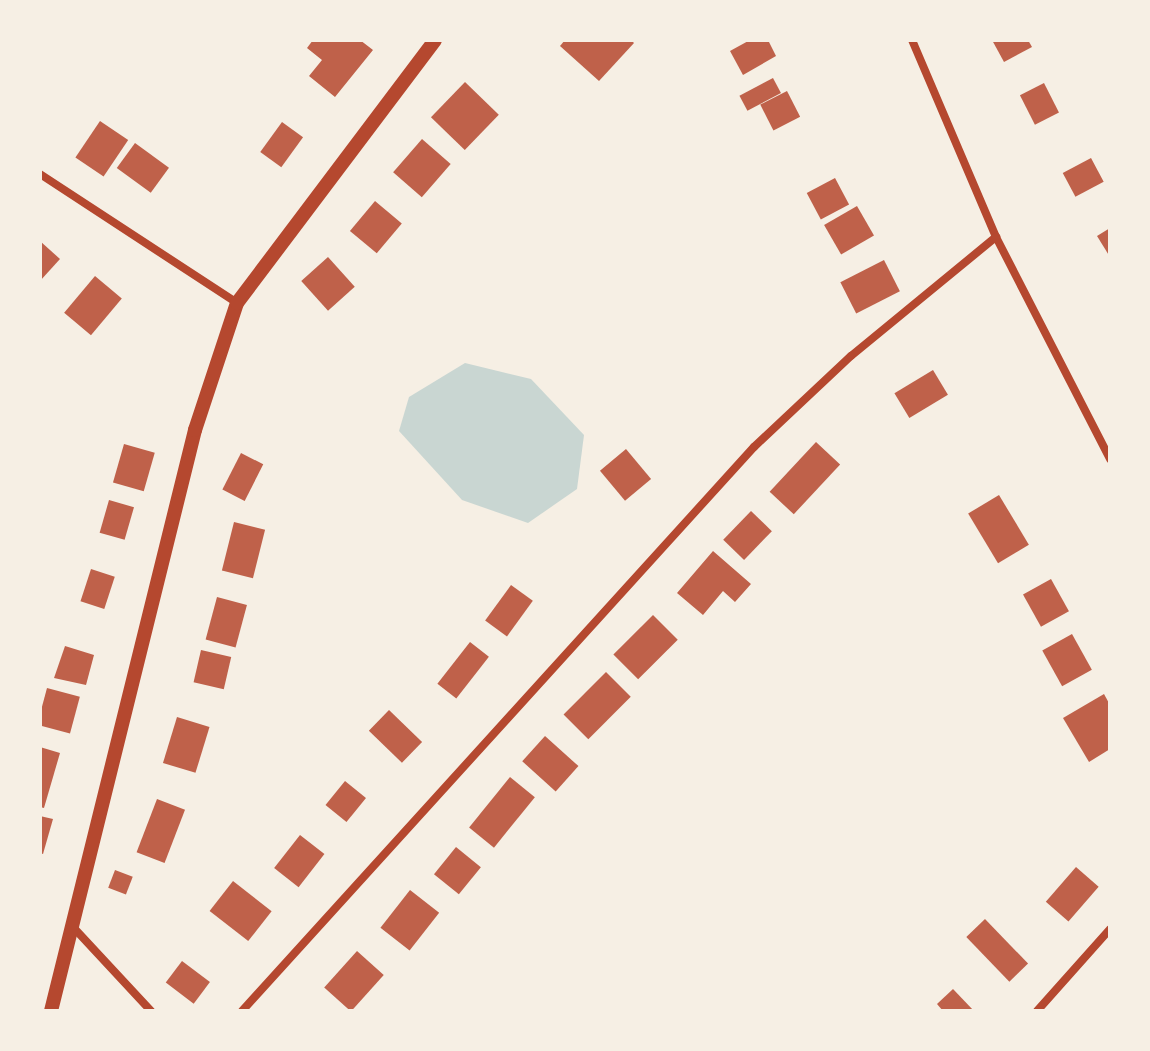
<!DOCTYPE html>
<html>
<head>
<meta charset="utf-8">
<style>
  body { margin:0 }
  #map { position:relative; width:1150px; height:1051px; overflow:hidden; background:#f6efe4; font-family:Raleway,sans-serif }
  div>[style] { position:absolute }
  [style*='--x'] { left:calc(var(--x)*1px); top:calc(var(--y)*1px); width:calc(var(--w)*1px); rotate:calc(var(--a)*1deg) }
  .water>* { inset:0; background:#c9d6d2 }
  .building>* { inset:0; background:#bf614a; transform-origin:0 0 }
  .minor>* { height:8px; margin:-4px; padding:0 4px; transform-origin:4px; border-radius:4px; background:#b5482f }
  .tertiary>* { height:14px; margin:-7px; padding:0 7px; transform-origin:7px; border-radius:7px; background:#b5482f }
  span { translate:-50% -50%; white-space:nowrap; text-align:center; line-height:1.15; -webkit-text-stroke:6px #f6efe4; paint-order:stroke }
  .frame { position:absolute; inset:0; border:42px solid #f6efe4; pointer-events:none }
</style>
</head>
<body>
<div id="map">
  <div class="water">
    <div style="clip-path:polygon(465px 363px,531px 379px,584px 435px,577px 489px,528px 523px,462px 500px,399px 431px,409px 397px)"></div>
  </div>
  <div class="building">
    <div style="clip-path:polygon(313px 40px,360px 40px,373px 50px,335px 97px,309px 76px,322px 60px,307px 48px)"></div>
    <div style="clip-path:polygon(565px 40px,631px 40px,634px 43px,599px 81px,560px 46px)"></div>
    <div style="clip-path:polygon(750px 40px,768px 40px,776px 56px,743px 75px,730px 51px)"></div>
    <div style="clip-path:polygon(992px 40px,1028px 40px,1032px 47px,1004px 62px)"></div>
    <div style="left:773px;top:78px;width:17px;height:38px;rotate:62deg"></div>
    <div style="left:465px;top:82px;width:47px;height:49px;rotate:44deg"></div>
    <div style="left:1044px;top:83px;width:33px;height:27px;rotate:63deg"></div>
    <div style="left:787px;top:91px;width:29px;height:30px;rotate:63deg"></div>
    <div style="left:100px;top:121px;width:34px;height:44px;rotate:34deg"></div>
    <div style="left:282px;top:122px;width:26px;height:37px;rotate:36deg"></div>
    <div style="left:422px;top:139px;width:38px;height:44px;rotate:41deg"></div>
    <div style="left:135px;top:143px;width:42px;height:31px;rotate:36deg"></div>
    <div style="left:1091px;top:158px;width:27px;height:32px;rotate:62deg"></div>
    <div style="left:835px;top:178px;width:30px;height:32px;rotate:62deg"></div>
    <div style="left:375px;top:201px;width:35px;height:39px;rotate:40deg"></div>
    <div style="left:857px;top:206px;width:34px;height:38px;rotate:60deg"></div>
    <div style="clip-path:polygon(1110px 228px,1110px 257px,1097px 236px)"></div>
    <div style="clip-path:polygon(40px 241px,60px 259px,40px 281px)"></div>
    <div style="left:328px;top:257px;width:40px;height:36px;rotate:48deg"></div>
    <div style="left:884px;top:260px;width:35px;height:49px;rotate:63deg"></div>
    <div style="left:95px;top:276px;width:35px;height:48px;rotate:40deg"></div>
    <div style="left:933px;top:370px;width:29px;height:45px;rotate:59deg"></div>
    <div style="left:816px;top:442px;width:33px;height:68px;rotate:43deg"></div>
    <div style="left:124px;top:444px;width:32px;height:40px;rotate:16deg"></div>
    <div style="left:626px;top:449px;width:39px;height:34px;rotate:50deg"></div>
    <div style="left:241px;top:453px;width:25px;height:41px;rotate:27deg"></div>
    <div style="left:999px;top:495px;width:58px;height:36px;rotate:59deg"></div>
    <div style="left:109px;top:500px;width:26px;height:34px;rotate:16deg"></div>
    <div style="left:751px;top:511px;width:29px;height:40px;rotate:44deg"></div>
    <div style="left:234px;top:522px;width:32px;height:50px;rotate:14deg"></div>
    <div style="clip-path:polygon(713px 551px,751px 584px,735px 602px,723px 591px,703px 615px,677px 593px)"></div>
    <div style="left:91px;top:569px;width:25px;height:34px;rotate:18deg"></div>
    <div style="left:1051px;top:579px;width:37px;height:32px;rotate:61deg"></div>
    <div style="left:511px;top:585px;width:27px;height:44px;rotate:36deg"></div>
    <div style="left:217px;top:597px;width:31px;height:44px;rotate:15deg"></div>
    <div style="left:653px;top:615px;width:35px;height:56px;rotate:45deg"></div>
    <div style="left:1072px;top:634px;width:41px;height:34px;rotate:61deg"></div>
    <div style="left:470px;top:642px;width:24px;height:53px;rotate:38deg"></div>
    <div style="clip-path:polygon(65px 646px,94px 655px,86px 685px,54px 678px)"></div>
    <div style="left:201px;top:650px;width:31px;height:33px;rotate:13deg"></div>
    <div style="left:606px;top:672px;width:35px;height:60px;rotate:45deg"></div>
    <div style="left:47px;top:688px;width:34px;height:38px;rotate:15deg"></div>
    <div style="clip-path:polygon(1104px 694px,1110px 705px,1110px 749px,1089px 762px,1063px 718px)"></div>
    <div style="left:389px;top:710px;width:46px;height:29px;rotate:44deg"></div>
    <div style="left:177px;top:717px;width:34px;height:48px;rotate:17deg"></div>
    <div style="left:545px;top:736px;width:45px;height:34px;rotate:42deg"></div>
    <div style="clip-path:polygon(40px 747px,60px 753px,44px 808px,40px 807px)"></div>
    <div style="left:510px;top:777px;width:32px;height:65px;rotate:39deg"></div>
    <div style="left:345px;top:781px;width:27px;height:31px;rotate:39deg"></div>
    <div style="left:157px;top:799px;width:30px;height:57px;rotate:21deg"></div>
    <div style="clip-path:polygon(40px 816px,53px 819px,43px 854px,40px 853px)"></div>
    <div style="left:300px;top:835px;width:31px;height:42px;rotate:38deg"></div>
    <div style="left:456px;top:847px;width:32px;height:35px;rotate:39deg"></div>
    <div style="left:1076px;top:867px;width:30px;height:46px;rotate:41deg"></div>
    <div style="left:115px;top:870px;width:19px;height:19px;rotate:21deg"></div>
    <div style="left:233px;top:881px;width:49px;height:38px;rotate:38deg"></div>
    <div style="left:410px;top:890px;width:37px;height:48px;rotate:38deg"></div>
    <div style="left:985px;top:919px;width:62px;height:26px;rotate:46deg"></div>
    <div style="left:357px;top:951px;width:36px;height:49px;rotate:42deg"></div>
    <div style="left:182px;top:961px;width:35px;height:27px;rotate:37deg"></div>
    <div style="clip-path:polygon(953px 989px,974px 1011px,943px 1011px,937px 1004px)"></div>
  </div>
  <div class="minor">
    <div style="--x:912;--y:40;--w:214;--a:66.9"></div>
    <div style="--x:996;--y:237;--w:250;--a:62.8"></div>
    <div style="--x:40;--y:174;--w:235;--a:33.2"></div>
    <div style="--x:73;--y:927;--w:115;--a:47.1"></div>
    <div style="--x:242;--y:1011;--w:762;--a:-47.77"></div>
    <div style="--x:754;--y:447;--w:133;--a:-43.2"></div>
    <div style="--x:851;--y:356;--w:188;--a:-39.4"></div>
    <div style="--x:1037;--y:1011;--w:110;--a:-48.3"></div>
  </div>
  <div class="tertiary">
    <div style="--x:51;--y:1011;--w:599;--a:-76.08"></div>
    <div style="--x:195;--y:430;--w:134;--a:-71.7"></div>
    <div style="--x:237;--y:303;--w:329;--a:-53"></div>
  </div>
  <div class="frame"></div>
</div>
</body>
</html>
